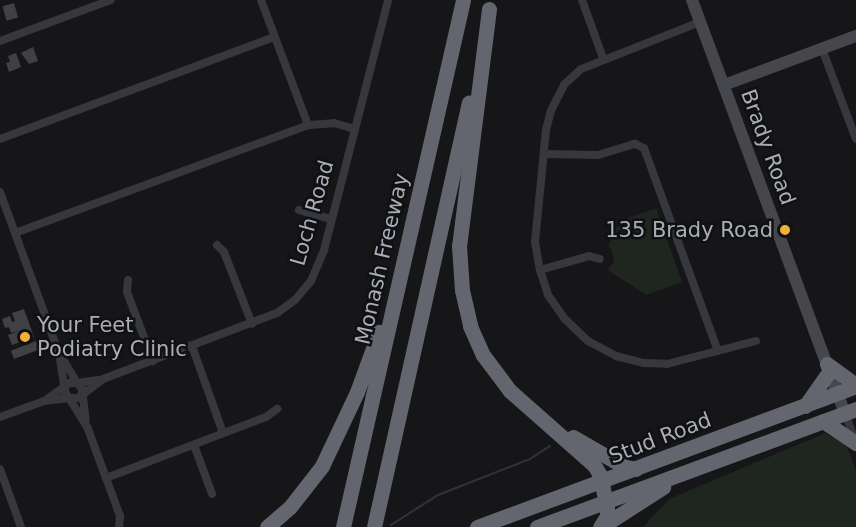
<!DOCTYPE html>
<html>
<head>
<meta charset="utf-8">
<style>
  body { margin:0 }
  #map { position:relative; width:856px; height:527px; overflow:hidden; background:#161618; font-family:"DejaVu Sans",sans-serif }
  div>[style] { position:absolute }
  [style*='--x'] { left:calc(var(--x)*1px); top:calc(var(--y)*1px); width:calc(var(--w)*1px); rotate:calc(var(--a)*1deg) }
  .green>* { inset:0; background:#1e261f }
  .stream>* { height:2px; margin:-1px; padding:0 1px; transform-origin:1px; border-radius:1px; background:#2c353c }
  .building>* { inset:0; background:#404145; transform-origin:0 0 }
  .street>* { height:8px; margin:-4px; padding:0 4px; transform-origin:4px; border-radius:4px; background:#37383d }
  .secondary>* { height:12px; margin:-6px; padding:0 6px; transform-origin:6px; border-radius:6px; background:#45474d }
  .highway>* { height:15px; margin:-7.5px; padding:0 7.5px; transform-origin:7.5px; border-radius:7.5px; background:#63666e }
  .dots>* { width:16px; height:16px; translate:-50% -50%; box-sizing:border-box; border:3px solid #111113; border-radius:50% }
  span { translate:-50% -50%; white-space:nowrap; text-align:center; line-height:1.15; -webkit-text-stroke:5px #111113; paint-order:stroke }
  .street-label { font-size:21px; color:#a8adb8 }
  .poi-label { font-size:21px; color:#a8adb8 }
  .right { translate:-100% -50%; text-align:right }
  .left { translate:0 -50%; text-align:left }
</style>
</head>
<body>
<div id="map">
  <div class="green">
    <div style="clip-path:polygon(656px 208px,682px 282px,646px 295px,608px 270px,614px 262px,612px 250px,608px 246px,620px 221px)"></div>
    <div style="clip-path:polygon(825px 433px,846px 445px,856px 470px,856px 527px,643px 527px,669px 499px)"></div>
  </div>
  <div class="stream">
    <div style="--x:391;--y:525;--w:56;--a:-32.6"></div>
    <div style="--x:438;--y:495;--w:99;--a:-21.4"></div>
    <div style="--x:530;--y:459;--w:24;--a:-33"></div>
  </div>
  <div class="building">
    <div style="left:14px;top:3px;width:15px;height:12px;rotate:74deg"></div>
    <div style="clip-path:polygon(33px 47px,38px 61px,29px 64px,21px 53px)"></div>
    <div style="clip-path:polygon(16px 53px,21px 67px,9px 72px,6px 63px,10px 62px,8px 56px)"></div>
    <div style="clip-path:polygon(24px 309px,34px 337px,12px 345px,8px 335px,20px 331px,11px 333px,9px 327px,5px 328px,2px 319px,10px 316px,12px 322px,15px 321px,12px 313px)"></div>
    <div style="left:36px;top:341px;width:9px;height:27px;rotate:69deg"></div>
  </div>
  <div class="street">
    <div style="--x:261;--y:0;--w:134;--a:69.4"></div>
    <div style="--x:308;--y:125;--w:26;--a:-4"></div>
    <div style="--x:334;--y:123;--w:22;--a:16"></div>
    <div style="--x:582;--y:0;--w:62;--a:70.1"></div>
    <div style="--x:700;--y:22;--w:128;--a:158.4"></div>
    <div style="--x:581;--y:69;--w:23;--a:137"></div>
    <div style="--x:564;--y:85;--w:29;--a:117"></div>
    <div style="--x:551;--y:111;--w:20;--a:105"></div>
    <div style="--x:546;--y:130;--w:113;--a:95.6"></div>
    <div style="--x:535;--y:242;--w:28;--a:80"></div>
    <div style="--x:540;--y:270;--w:26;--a:72"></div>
    <div style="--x:548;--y:295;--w:29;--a:55"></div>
    <div style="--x:565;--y:319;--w:32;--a:44"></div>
    <div style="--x:588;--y:341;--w:32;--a:28"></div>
    <div style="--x:616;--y:356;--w:29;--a:14"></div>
    <div style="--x:644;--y:363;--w:23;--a:2"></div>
    <div style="--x:667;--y:364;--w:92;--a:-14.5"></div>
    <div style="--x:0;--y:41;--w:118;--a:-20.3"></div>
    <div style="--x:822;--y:49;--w:96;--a:69.3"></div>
    <div style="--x:0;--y:139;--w:293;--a:-20.4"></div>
    <div style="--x:545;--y:154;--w:53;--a:1.1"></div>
    <div style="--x:598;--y:155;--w:39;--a:-17"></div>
    <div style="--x:635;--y:144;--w:10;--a:24"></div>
    <div style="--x:644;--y:148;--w:216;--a:70"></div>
    <div style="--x:0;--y:192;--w:171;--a:69.9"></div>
    <div style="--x:59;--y:353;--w:39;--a:81"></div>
    <div style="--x:65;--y:392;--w:7;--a:56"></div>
    <div style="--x:69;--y:398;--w:9;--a:0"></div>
    <div style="--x:78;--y:398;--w:31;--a:-37"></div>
    <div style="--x:103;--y:379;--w:186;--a:-20.8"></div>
    <div style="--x:277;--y:313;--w:22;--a:-36"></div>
    <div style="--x:295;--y:300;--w:25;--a:-50"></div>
    <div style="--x:311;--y:281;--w:34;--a:-67"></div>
    <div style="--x:324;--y:250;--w:258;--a:-75.6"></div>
    <div style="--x:299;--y:210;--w:33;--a:16"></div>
    <div style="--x:15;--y:233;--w:312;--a:-20.2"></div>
    <div style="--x:217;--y:245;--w:10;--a:45"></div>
    <div style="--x:224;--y:252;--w:77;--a:68.7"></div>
    <div style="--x:540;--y:270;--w:51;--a:-15.9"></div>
    <div style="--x:589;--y:256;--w:11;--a:15"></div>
    <div style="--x:128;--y:280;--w:12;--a:95"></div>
    <div style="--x:127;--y:292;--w:74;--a:69.4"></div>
    <div style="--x:192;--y:346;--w:92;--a:70.4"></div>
    <div style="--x:64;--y:361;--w:26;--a:59"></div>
    <div style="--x:77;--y:383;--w:21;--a:-8"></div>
    <div style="--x:46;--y:400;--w:29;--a:-36"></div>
    <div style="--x:69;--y:383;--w:8;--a:0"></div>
    <div style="--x:77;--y:383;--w:8;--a:50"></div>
    <div style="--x:82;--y:389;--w:31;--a:83"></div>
    <div style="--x:845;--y:413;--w:30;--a:70"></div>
    <div style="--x:0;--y:417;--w:47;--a:-20"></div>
    <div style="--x:44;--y:401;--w:25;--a:-7"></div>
    <div style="--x:69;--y:398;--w:36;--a:58"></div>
    <div style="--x:88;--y:429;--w:93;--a:69.8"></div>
    <div style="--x:120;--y:516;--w:11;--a:95"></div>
    <div style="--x:194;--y:445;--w:52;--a:69.8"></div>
    <div style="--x:0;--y:469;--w:62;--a:70.1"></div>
    <div style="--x:106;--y:478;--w:171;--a:-20.9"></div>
    <div style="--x:266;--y:417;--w:14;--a:-36"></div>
  </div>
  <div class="secondary">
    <div style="--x:692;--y:0;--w:440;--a:69.7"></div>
    <div style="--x:724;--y:85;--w:141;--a:-20.4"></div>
  </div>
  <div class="highway">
    <div style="--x:489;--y:9;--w:239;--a:97.2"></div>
    <div style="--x:459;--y:246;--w:44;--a:86.1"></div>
    <div style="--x:462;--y:290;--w:37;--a:77"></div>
    <div style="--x:470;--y:326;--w:32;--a:66"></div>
    <div style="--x:483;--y:355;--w:45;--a:53.1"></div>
    <div style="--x:510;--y:391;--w:112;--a:41.4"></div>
    <div style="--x:594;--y:465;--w:12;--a:59"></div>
    <div style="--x:600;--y:475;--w:34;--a:78"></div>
    <div style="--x:607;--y:508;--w:8;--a:90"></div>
    <div style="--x:607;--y:516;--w:13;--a:122"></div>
    <div style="--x:827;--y:364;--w:36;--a:36"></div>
    <div style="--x:805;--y:406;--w:42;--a:-54.8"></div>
    <div style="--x:823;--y:421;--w:40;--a:34"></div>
    <div style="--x:573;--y:437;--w:60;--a:30"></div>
    <div style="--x:625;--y:467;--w:11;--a:10"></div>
    <div style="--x:267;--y:527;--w:30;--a:-41"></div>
    <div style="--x:290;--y:507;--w:52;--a:-52"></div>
    <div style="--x:322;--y:466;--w:82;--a:-64.7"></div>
    <div style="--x:357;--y:392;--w:64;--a:-69.9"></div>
    <div style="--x:343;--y:527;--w:540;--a:-77.17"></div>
    <div style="--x:374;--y:527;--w:435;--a:-77.4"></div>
    <div style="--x:477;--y:527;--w:404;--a:-20.4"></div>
    <div style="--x:537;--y:527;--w:340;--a:-20.3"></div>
    <div style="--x:601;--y:527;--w:74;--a:-32.8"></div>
  </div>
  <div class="dots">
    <div style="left:785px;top:230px;background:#f2b134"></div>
    <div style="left:25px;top:337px;background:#f2b134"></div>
  </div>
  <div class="street-label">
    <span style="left:768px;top:147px;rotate:70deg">Brady Road</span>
    <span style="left:312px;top:213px;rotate:-74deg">Loch Road</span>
    <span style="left:382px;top:259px;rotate:-77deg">Monash Freeway</span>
    <span style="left:660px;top:438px;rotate:-21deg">Stud Road</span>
  </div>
  <div class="poi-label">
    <span class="right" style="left:773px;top:230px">135 Brady Road</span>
    <span class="left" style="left:37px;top:337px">Your Feet<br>Podiatry Clinic</span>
  </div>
</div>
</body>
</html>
